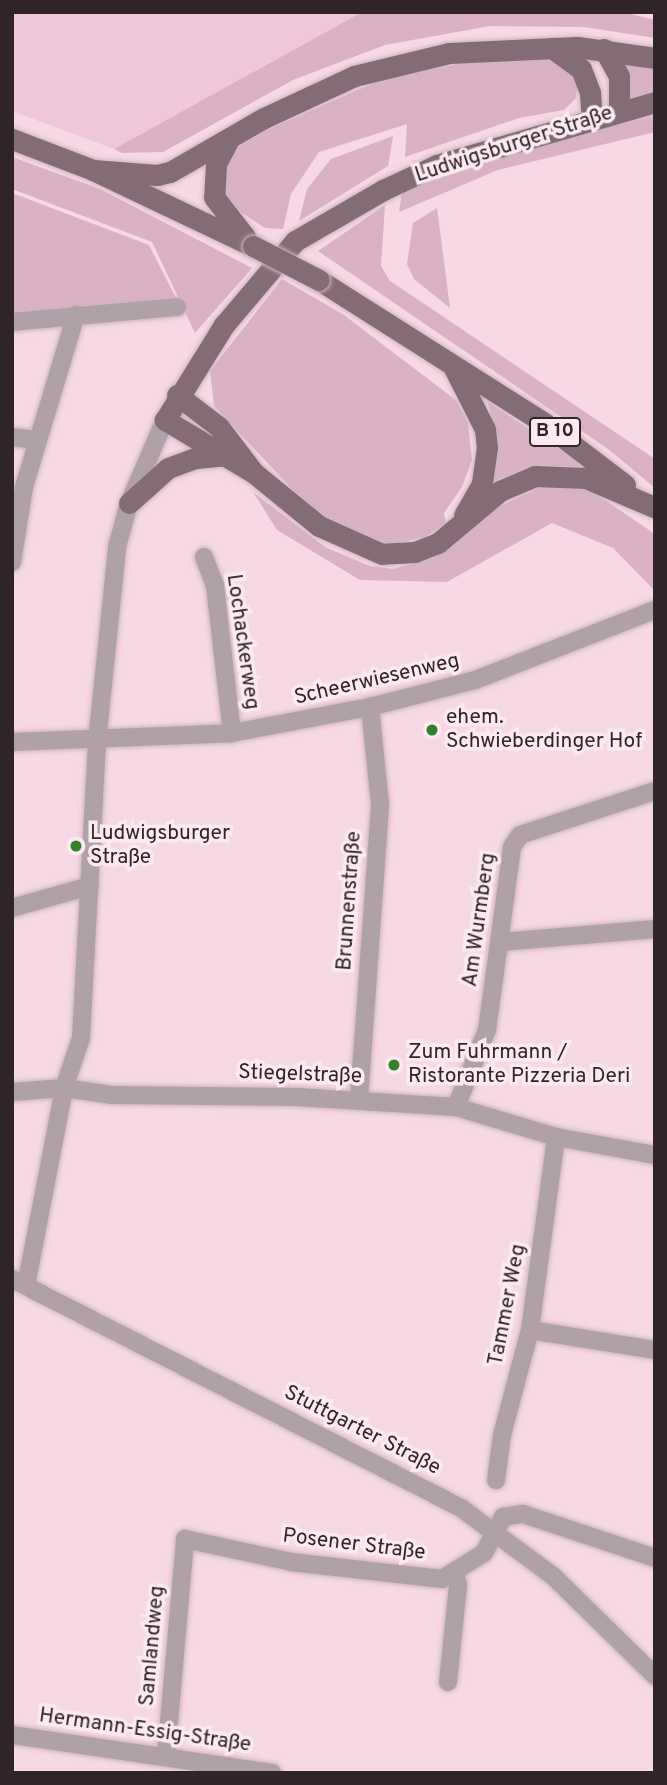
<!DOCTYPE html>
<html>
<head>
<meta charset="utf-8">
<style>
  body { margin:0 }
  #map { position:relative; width:667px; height:1785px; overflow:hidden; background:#f7d8e5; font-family:Overpass,sans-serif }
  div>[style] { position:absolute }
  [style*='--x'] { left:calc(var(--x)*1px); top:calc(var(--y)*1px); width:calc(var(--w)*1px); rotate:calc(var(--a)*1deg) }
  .built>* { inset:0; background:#eec8d8 }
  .green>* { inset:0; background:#dbb2c4 }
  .roads { filter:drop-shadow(0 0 2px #cfb4bf) drop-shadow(0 0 2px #cfb4bf) }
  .minor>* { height:18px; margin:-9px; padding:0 9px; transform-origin:9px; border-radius:9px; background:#afa1a7 }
  .major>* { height:21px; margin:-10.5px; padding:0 10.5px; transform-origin:10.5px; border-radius:10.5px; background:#836c75 }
  .bridges { filter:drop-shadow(0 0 2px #cfb4bf) drop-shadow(0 0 2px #cfb4bf) }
  .major-bridge>* { height:21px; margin:-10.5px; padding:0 10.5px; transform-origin:10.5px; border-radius:10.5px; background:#836c75 }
  .dots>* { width:19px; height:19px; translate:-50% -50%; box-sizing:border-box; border:4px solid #fce9f1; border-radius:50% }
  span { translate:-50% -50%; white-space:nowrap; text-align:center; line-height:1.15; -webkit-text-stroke:7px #fce9f1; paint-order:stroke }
  .shield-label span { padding:2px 5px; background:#fce9f1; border:2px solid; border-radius:5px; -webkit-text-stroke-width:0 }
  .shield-label { font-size:19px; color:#302429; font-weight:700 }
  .street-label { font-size:21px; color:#302429 }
  .poi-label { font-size:21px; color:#302429 }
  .left { translate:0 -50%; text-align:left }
  .frame { position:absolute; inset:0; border:14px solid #302429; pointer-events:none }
</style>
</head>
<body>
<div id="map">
  <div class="built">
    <div style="clip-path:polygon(12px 12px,362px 12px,114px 149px,12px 111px)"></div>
  </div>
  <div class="green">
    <div style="clip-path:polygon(362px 12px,623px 12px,655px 20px,655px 38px,584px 27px,490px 26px,385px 45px,293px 80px,163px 152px,122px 153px,114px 149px)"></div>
    <div style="clip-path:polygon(492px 58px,565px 59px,578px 80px,576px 98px,564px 110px,519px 118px,405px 157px,407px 124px,319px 152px,291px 194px,283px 229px,265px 228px,239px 211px,226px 196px,222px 180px,227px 163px,239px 147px,267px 130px,385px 78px)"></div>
    <div style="clip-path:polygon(655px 58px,655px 102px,619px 111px,612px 61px)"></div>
    <div style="clip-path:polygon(655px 116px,655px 132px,498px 170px,399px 212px,402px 192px,481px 157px)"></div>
    <div style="clip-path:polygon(393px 136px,388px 166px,299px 221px,307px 189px,331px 159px)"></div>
    <div style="clip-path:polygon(12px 157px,100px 189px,252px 268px,195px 333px,152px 242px,12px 189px)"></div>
    <div style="clip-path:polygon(12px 193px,149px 245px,180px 306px,12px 319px)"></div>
    <div style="clip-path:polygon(385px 205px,381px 266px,390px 281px,655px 459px,655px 488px,608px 449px,318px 251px)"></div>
    <div style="clip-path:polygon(437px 208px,450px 308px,414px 279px,407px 264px,413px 223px)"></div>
    <div style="clip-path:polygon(282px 279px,344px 315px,457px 401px,468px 423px,472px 460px,462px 487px,444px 513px,446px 523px,425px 537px,387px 545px,338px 527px,308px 506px,214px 406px,210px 371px)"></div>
    <div style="clip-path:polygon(488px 402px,577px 461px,580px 467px,537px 465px,491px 482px,494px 428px)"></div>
    <div style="clip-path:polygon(543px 486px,576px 487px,596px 494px,655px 534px,655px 591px,613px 548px,552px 523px,447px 582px,360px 580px,277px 530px,253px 492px,325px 547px,370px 566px,393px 569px,434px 558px,494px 509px)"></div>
  </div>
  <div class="roads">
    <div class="minor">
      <div style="--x:12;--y:322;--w:166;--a:-5.2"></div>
      <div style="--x:12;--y:437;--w:24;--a:7"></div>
      <div style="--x:204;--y:557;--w:31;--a:69"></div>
      <div style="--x:215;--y:586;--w:148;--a:83.4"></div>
      <div style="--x:12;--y:562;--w:76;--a:-80.9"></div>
      <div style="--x:24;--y:487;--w:180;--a:-73.2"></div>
      <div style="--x:12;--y:742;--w:220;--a:-2.3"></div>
      <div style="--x:232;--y:733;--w:140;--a:-10.7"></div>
      <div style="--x:370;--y:707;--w:108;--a:-14.4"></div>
      <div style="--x:475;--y:680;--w:193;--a:-21.3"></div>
      <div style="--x:12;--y:908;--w:81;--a:-15.8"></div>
      <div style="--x:501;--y:942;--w:155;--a:-4.8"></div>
      <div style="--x:12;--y:1092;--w:52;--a:-4.4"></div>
      <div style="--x:64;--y:1088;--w:49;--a:8.3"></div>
      <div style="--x:112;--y:1095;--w:185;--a:0.6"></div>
      <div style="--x:297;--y:1097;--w:159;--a:3.6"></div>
      <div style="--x:456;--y:1107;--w:104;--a:16.7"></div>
      <div style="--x:556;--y:1137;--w:101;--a:10.3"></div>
      <div style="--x:359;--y:1099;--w:296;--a:-85.9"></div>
      <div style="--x:380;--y:804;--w:98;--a:-95.9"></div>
      <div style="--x:456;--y:1107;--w:83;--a:-68.1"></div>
      <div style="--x:487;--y:1030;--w:185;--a:-82.2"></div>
      <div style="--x:512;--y:847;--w:14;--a:-56"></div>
      <div style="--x:520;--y:835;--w:142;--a:-18.1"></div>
      <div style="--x:12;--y:1279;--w:504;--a:27.02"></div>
      <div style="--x:461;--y:1508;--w:114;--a:36.5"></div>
      <div style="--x:553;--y:1576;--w:143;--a:44.4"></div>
      <div style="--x:26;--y:1286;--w:202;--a:-79.1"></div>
      <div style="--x:64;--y:1088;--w:53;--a:-71.2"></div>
      <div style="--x:81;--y:1038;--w:296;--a:-86.9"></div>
      <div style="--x:97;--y:742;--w:196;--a:-84.1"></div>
      <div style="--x:117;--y:547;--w:46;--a:-74.7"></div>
      <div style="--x:129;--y:503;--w:90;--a:-66.6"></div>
      <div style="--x:530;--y:1330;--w:127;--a:9.1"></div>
      <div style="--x:496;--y:1480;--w:45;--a:-82.4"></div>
      <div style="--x:502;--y:1435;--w:109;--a:-75.1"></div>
      <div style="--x:530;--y:1330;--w:195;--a:-82.3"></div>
      <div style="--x:448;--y:1682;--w:98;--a:-84.1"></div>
      <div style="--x:458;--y:1585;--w:10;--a:-107"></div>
      <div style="--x:12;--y:1735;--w:263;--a:8.3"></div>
      <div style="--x:166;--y:1757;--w:219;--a:-85"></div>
      <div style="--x:185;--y:1539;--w:108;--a:12.2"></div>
      <div style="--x:291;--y:1562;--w:152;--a:6.4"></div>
      <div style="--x:442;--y:1579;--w:49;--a:-31.8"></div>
      <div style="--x:484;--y:1553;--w:41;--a:-62.2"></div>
      <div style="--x:503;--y:1517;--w:20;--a:-9"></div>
      <div style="--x:523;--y:1514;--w:139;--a:18.4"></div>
    </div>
    <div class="major">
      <div style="--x:552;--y:48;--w:36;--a:36"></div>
      <div style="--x:581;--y:69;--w:26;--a:69"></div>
      <div style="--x:590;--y:93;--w:26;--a:86"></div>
      <div style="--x:604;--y:49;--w:31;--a:61"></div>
      <div style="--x:619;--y:76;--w:35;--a:90"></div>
      <div style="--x:12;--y:139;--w:87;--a:20.9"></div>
      <div style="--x:93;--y:170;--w:177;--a:25.4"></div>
      <div style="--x:228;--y:141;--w:26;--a:118"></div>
      <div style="--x:216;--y:164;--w:33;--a:93"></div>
      <div style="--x:214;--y:197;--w:51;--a:52.2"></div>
      <div style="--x:93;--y:170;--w:64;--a:4.5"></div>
      <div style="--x:157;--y:175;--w:13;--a:-13"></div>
      <div style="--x:170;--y:172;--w:108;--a:-29.9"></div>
      <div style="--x:264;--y:118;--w:99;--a:-25"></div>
      <div style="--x:354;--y:76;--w:98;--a:-13.6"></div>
      <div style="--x:449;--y:53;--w:128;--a:-2.7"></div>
      <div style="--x:577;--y:47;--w:79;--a:8"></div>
      <div style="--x:319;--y:280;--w:267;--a:32.4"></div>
      <div style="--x:544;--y:423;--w:102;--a:37.4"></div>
      <div style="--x:454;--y:368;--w:68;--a:63.1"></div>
      <div style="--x:485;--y:429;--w:18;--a:84"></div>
      <div style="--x:487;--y:447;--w:37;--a:98"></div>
      <div style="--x:482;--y:484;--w:36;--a:120"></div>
      <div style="--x:177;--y:395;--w:53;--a:37.3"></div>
      <div style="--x:219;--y:427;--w:56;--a:52.9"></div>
      <div style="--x:129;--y:503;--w:52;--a:-41.9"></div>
      <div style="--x:168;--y:468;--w:30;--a:-20"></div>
      <div style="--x:196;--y:458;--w:24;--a:-5"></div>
      <div style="--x:654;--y:507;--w:74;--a:-156.9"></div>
      <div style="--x:586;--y:478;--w:51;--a:-177.8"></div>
      <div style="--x:535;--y:476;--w:38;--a:157"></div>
      <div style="--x:500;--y:491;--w:81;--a:140"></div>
      <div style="--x:438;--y:543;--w:25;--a:159"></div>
      <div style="--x:415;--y:552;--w:33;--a:177"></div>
      <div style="--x:382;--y:554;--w:69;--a:-156"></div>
      <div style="--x:319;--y:526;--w:84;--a:-140.8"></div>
      <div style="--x:254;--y:473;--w:104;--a:-149.2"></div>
      <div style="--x:165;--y:420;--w:112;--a:-58.2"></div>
      <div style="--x:224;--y:325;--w:110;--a:-49.8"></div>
      <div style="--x:295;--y:241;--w:102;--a:-30.1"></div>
      <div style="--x:383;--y:190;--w:60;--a:-24.8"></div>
      <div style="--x:437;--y:165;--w:227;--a:-16.1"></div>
    </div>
  </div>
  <div class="bridges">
    <div class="major-bridge">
      <div style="--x:253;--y:246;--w:74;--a:27.3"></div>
    </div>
  </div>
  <div class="dots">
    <div style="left:432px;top:730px;background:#338028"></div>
    <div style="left:76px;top:846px;background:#338028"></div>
    <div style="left:394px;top:1065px;background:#338028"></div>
  </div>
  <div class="shield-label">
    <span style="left:555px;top:432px">B 10</span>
  </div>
  <div class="street-label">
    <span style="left:514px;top:145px;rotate:-18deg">Ludwigsburger Straße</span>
    <span style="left:242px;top:642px;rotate:82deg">Lochackerweg</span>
    <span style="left:377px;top:680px;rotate:-13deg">Scheerwiesenweg</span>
    <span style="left:350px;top:901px;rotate:-86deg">Brunnenstraße</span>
    <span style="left:480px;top:920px;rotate:-82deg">Am Wurmberg</span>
    <span style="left:300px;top:1075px;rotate:2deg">Stiegelstraße</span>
    <span style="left:508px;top:1305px;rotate:-79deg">Tammer Weg</span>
    <span style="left:362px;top:1431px;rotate:27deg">Stuttgarter Straße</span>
    <span style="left:354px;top:1545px;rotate:7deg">Posener Straße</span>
    <span style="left:153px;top:1646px;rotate:-85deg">Samlandweg</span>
    <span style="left:145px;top:1731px;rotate:8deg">Hermann-Essig-Straße</span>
  </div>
  <div class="poi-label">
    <span class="left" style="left:446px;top:730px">ehem.<br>Schwieberdinger Hof</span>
    <span class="left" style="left:90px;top:846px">Ludwigsburger<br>Straße</span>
    <span class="left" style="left:408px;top:1065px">Zum Fuhrmann /<br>Ristorante Pizzeria Deri</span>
  </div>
  <div class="frame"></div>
</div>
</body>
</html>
